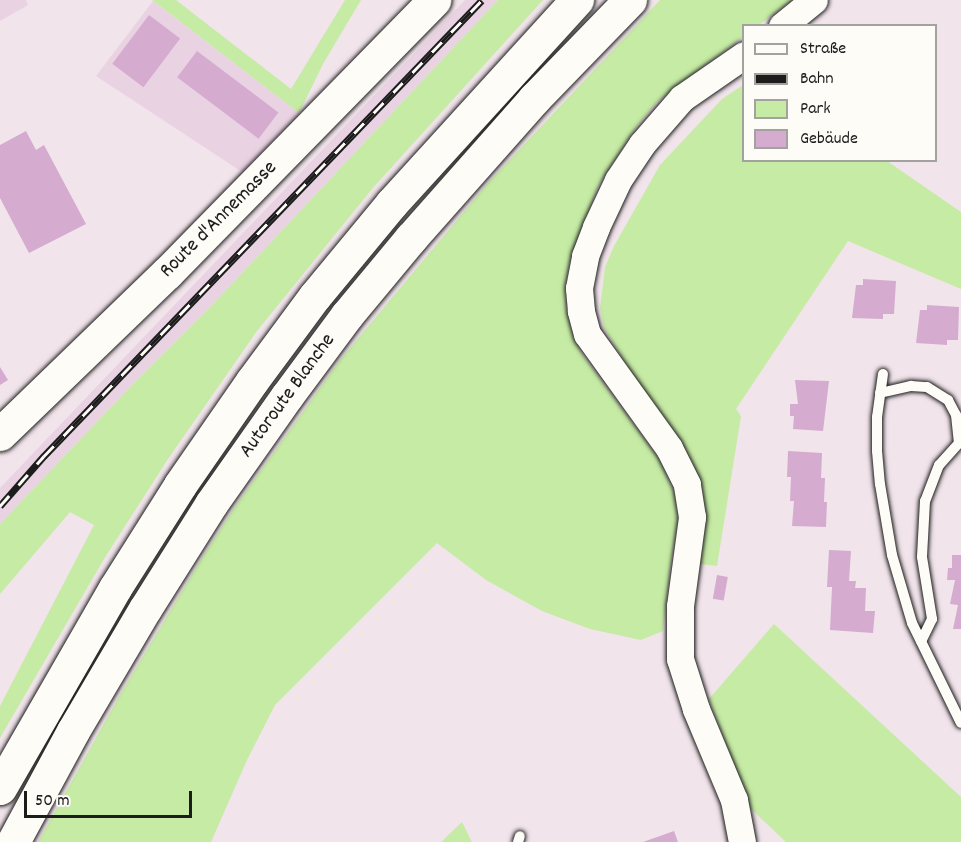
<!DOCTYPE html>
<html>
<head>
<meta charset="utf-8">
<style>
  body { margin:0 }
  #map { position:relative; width:961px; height:842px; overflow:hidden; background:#f1e4eb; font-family:Dekko,sans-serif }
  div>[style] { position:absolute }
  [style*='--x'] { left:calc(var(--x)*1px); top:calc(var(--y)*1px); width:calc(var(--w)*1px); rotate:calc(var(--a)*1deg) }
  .built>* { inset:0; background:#e9d3e3 }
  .green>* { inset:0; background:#c6eba5 }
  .building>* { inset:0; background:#d5abd0; transform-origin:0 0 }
  .roads { filter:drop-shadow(0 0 2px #1c1c1c) drop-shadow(0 0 2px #1c1c1c) }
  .service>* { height:10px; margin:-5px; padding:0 5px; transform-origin:5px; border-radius:5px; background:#fdfcf7 }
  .tertiary>* { height:27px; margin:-13.5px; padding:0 13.5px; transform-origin:13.5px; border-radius:13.5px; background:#fdfcf7 }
  .primary>* { height:33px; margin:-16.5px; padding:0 16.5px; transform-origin:16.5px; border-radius:16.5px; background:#fdfcf7 }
  .motorway>* { height:33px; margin:-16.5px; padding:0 16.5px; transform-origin:16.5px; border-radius:16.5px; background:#fdfcf7 }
  .rail>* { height:7px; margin-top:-3.5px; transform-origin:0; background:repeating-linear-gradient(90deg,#fdfcf7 0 14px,#1c1c1c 0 28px); box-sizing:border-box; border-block:2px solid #1c1c1c }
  span { translate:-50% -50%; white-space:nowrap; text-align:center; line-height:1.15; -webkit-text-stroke:5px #fdfcf7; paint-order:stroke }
  .street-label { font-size:21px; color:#1c1c1c }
  .legend { position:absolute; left:742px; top:24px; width:195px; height:138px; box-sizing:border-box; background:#fdfcf7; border:2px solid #a3a29f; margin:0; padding:8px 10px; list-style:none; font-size:18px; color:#1c1c1c }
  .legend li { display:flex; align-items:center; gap:12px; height:30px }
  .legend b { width:30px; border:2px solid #a3a29f }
  .scale { position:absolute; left:24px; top:791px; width:168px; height:27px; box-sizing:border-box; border:3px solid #1c1c1c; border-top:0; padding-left:8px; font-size:18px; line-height:21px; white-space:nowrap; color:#1c1c1c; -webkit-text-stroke:4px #fdfcf7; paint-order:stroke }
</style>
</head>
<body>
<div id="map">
  <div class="built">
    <div style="clip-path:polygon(0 0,26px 0,28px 5px,0 21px)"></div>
    <div style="clip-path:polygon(465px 0,498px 0,215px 302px,131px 386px,0 524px,0 488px)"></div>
    <div style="clip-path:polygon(153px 1px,299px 113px,242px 172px,96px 76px)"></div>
  </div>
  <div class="green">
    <div style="clip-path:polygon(152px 0,176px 0,291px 89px,345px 0,361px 0,323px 64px,299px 113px)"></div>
    <div style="clip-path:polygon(498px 0,543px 0,372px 189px,257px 331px,168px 459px,104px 559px,0 738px,0 706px,94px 525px,70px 512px,0 594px,0 524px,131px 386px,215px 302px)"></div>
    <div style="clip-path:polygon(660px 0,792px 0,759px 25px,744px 26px,743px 37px,657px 102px,637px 126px,598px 186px,569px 265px,565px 288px,566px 307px,574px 339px,582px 354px,661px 462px,675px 495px,678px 523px,671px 561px,663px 631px,641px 640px,590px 629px,542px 611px,486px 580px,437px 543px,275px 705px,247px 760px,211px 842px,38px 842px,121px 693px,200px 561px,234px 508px,340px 360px,488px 183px)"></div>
    <div style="clip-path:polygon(743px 85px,744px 160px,887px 161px,961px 212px,961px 289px,848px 241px,736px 409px,741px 416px,717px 566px,700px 564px,705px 515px,703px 493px,692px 462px,653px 407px,604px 328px,600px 308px,605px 267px,614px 246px,660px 165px,722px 99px)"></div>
    <div style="clip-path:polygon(774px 624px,961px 797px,961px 842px,786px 842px,749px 807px,709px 699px)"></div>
    <div style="clip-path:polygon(462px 822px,472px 842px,441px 842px)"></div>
  </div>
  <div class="building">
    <div style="left:149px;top:15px;width:39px;height:61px;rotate:37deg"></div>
    <div style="left:197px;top:51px;width:102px;height:33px;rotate:37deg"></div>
    <div style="clip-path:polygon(26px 131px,36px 150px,44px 145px,86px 224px,29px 253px,0 198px,0 145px)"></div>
    <div style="clip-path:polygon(863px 279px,896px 281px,894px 314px,883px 314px,883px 319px,852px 318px,856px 285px,863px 285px)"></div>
    <div style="clip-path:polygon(927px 305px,959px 307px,958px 340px,947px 340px,947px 345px,916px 343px,920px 310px,927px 310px)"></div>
    <div style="clip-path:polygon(0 367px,8px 380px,0 385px)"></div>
    <div style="clip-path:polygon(795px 380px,829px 381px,823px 431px,793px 429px,794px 416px,790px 416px,790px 404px,798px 404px)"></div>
    <div style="clip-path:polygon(788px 451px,822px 453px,821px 478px,825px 478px,824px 502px,827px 502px,826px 527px,792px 526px,794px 501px,790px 501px,791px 477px,787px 477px)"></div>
    <div style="clip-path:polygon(829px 550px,851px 551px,849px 581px,856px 581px,855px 588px,866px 588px,865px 611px,875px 611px,873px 633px,830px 630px,832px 587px,827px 587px)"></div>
    <div style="clip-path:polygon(952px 555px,961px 555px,961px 629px,953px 629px,958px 605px,950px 604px,955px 580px,947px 580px,948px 568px,952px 568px)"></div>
    <div style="left:717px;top:575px;width:11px;height:24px;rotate:10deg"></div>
    <div style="clip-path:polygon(674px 831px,678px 842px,643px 842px)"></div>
  </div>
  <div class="roads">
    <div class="service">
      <div style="--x:883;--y:374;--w:43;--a:97.9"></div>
      <div style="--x:877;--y:417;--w:34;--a:90"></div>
      <div style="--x:877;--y:451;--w:33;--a:85"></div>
      <div style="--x:880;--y:484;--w:72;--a:80.4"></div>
      <div style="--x:892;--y:555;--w:71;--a:73.6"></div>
      <div style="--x:912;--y:623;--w:111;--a:63.9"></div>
      <div style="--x:880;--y:393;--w:32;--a:-13"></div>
      <div style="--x:911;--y:386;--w:16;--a:4"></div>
      <div style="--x:927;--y:387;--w:25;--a:32"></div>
      <div style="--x:948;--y:400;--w:17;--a:62"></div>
      <div style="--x:956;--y:415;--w:28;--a:84"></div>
      <div style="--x:959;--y:443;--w:30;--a:132"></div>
      <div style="--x:939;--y:465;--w:39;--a:111"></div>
      <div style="--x:925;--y:501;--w:56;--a:93.1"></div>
      <div style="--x:922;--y:557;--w:63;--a:80.8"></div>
      <div style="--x:932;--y:619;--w:25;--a:116"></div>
      <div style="--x:518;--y:842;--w:6;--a:-72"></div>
    </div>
    <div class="tertiary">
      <div style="--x:782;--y:26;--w:41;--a:-39.1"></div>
      <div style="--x:742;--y:842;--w:43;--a:-100.8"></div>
      <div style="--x:734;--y:800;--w:99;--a:-112.7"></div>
      <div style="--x:696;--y:709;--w:52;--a:-107.7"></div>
      <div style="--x:680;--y:659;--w:53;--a:-90"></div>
      <div style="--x:680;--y:606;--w:90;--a:-82.3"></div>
      <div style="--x:692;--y:517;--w:33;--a:-99"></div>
      <div style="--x:687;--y:484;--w:40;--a:-116.6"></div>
      <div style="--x:669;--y:448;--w:140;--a:-125.7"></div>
      <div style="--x:587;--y:334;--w:24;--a:-105"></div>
      <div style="--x:581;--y:311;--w:23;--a:-95"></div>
      <div style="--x:579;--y:288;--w:33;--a:-79"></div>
      <div style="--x:585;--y:256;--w:31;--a:-69"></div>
      <div style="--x:596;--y:227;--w:52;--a:-64.9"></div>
      <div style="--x:618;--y:180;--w:43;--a:-56.3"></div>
      <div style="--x:642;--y:144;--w:61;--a:-49"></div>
      <div style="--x:682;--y:98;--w:75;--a:-34.7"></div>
    </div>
    <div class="primary">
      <div style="--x:0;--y:434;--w:232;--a:-44"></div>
      <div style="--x:167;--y:273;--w:382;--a:-45.6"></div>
    </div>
    <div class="motorway">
      <div style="--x:0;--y:788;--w:231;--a:-60.1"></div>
      <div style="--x:115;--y:588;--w:122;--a:-57.7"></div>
      <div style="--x:180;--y:485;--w:126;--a:-55.3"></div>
      <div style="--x:252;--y:381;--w:106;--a:-53.5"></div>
      <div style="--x:315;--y:296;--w:121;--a:-50.4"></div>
      <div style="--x:392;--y:203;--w:275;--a:-47.7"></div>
      <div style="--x:13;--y:842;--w:126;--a:-61.6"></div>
      <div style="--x:73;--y:731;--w:142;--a:-59.5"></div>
      <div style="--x:145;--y:609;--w:124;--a:-57.8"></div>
      <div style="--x:211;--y:504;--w:132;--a:-54.9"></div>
      <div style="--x:287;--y:396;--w:101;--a:-53.5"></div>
      <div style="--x:347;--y:315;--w:100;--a:-50.3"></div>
      <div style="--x:411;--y:238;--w:186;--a:-48.5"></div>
      <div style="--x:534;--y:99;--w:138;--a:-45.9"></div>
    </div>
  </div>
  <div class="rail">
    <div style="--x:0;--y:506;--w:67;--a:-48.7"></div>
    <div style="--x:44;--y:456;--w:632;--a:-46.15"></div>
  </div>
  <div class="street-label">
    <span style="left:219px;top:220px;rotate:-45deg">Route d'Annemasse</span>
    <span style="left:288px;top:396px;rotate:-54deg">Autoroute Blanche</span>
  </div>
  <ul class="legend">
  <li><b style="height:8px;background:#fdfcf7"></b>Straße</li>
  <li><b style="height:8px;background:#1c1c1c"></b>Bahn</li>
  <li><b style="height:16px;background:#c6eba5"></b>Park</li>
  <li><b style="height:16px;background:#d5abd0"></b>Gebäude</li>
  </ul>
  <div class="scale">50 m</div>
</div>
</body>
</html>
